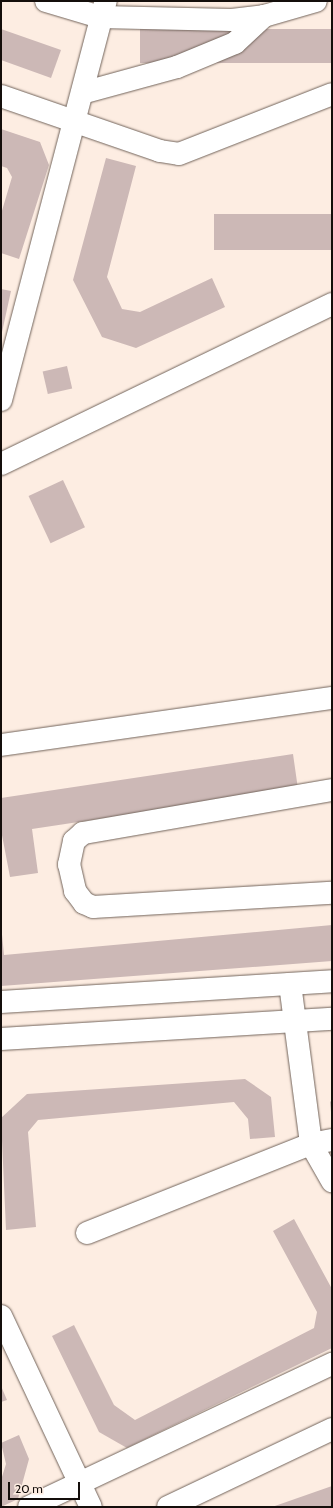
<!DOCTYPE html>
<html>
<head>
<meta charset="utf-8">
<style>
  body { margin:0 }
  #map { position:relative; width:333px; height:1508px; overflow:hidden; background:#fdede2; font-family:Cabin,sans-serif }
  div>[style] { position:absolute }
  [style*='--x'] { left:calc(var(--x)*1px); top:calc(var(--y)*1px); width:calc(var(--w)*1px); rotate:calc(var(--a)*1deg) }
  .building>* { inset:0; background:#ccb8b6; transform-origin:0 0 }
  .roads { filter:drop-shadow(0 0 1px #72645b) drop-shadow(0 0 1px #72645b) }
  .minor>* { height:22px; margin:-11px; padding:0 11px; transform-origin:11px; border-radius:11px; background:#fff }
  span { translate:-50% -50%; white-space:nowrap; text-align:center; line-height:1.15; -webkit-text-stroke:3.5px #fdede2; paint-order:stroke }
  .frame { position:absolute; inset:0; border:2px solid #140e0b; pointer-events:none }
  .scale { position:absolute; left:8px; top:1482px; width:72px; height:18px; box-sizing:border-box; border:2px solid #140e0b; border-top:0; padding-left:5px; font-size:12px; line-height:14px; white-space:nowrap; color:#140e0b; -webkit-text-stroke:3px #fdede2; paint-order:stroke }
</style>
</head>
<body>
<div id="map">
  <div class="building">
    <div style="clip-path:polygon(1px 29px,61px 50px,51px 78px,1px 60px)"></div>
    <div style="left:332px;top:29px;width:34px;height:192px;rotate:90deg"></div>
    <div style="clip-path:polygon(1px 129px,40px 142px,49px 165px,19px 259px,1px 253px,1px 214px,12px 177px,7px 168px,1px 166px)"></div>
    <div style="clip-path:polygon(106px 158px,136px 166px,107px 277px,122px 309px,140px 312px,212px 278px,225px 307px,136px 348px,102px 337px,73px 280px)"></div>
    <div style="left:332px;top:214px;width:36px;height:118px;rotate:90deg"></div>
    <div style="clip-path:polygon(1px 289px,11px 291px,2px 332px,1px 332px)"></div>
    <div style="left:67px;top:366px;width:23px;height:25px;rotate:77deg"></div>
    <div style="left:63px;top:480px;width:52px;height:38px;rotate:65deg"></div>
    <div style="clip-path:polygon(293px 754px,298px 789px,32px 829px,38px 873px,10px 877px,1px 830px,1px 798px)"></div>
    <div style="clip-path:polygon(1px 924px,4px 955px,332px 925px,332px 961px,1px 986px)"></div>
    <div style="clip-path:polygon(245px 1079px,271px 1097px,275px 1137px,250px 1139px,248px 1119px,234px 1102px,38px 1120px,28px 1132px,36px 1227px,6px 1230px,1px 1118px,27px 1094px)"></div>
    <div style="clip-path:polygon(332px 1100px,332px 1112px,331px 1112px,330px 1102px)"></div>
    <div style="clip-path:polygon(294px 1219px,332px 1289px,332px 1348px,127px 1448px,99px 1432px,52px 1336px,74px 1325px,114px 1405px,135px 1420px,314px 1328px,317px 1312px,273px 1231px)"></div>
    <div style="clip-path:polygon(1px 1386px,7px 1400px,1px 1402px)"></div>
    <div style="clip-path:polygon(19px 1435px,29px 1459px,18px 1499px,1px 1507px,1px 1480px,6px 1464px,1px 1443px)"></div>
    <div style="clip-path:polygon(332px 1486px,332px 1507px,272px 1507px)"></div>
  </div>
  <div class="roads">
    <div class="minor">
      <div style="--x:46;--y:1;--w:56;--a:16.5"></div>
      <div style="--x:100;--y:17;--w:132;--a:1.3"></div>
      <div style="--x:232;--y:20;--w:32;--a:-7"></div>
      <div style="--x:264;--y:16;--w:54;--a:-16.1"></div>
      <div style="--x:82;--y:93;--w:98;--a:-15.3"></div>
      <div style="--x:177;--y:67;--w:63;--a:-22.5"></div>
      <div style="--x:235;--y:43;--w:40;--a:-43"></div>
      <div style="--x:1;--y:96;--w:168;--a:19.1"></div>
      <div style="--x:160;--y:151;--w:19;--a:9"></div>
      <div style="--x:179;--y:154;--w:164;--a:-21.4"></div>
      <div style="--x:1;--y:400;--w:413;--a:-75.3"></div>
      <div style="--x:1;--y:464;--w:368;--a:-25.8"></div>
      <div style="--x:1;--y:745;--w:334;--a:-8.1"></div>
      <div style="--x:332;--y:790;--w:253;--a:170.2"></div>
      <div style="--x:83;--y:833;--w:12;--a:138"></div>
      <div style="--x:74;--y:841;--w:24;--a:102"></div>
      <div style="--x:69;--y:864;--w:28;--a:77"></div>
      <div style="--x:75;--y:891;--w:15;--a:53"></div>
      <div style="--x:84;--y:903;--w:10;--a:24"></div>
      <div style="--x:93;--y:907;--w:239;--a:-3.4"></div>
      <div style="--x:290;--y:984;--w:161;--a:82.5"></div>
      <div style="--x:311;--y:1144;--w:43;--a:60.4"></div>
      <div style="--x:1;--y:1002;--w:332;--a:-3.6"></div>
      <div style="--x:1;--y:1039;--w:332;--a:-3.5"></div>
      <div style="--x:87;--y:1233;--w:241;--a:-21.7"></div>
      <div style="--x:311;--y:1144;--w:21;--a:-11"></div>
      <div style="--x:1;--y:1316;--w:211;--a:64.8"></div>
      <div style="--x:29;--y:1507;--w:335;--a:-25.3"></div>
      <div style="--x:168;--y:1507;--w:182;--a:-25.4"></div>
    </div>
  </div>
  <div class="frame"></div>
  <div class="scale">20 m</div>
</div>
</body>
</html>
